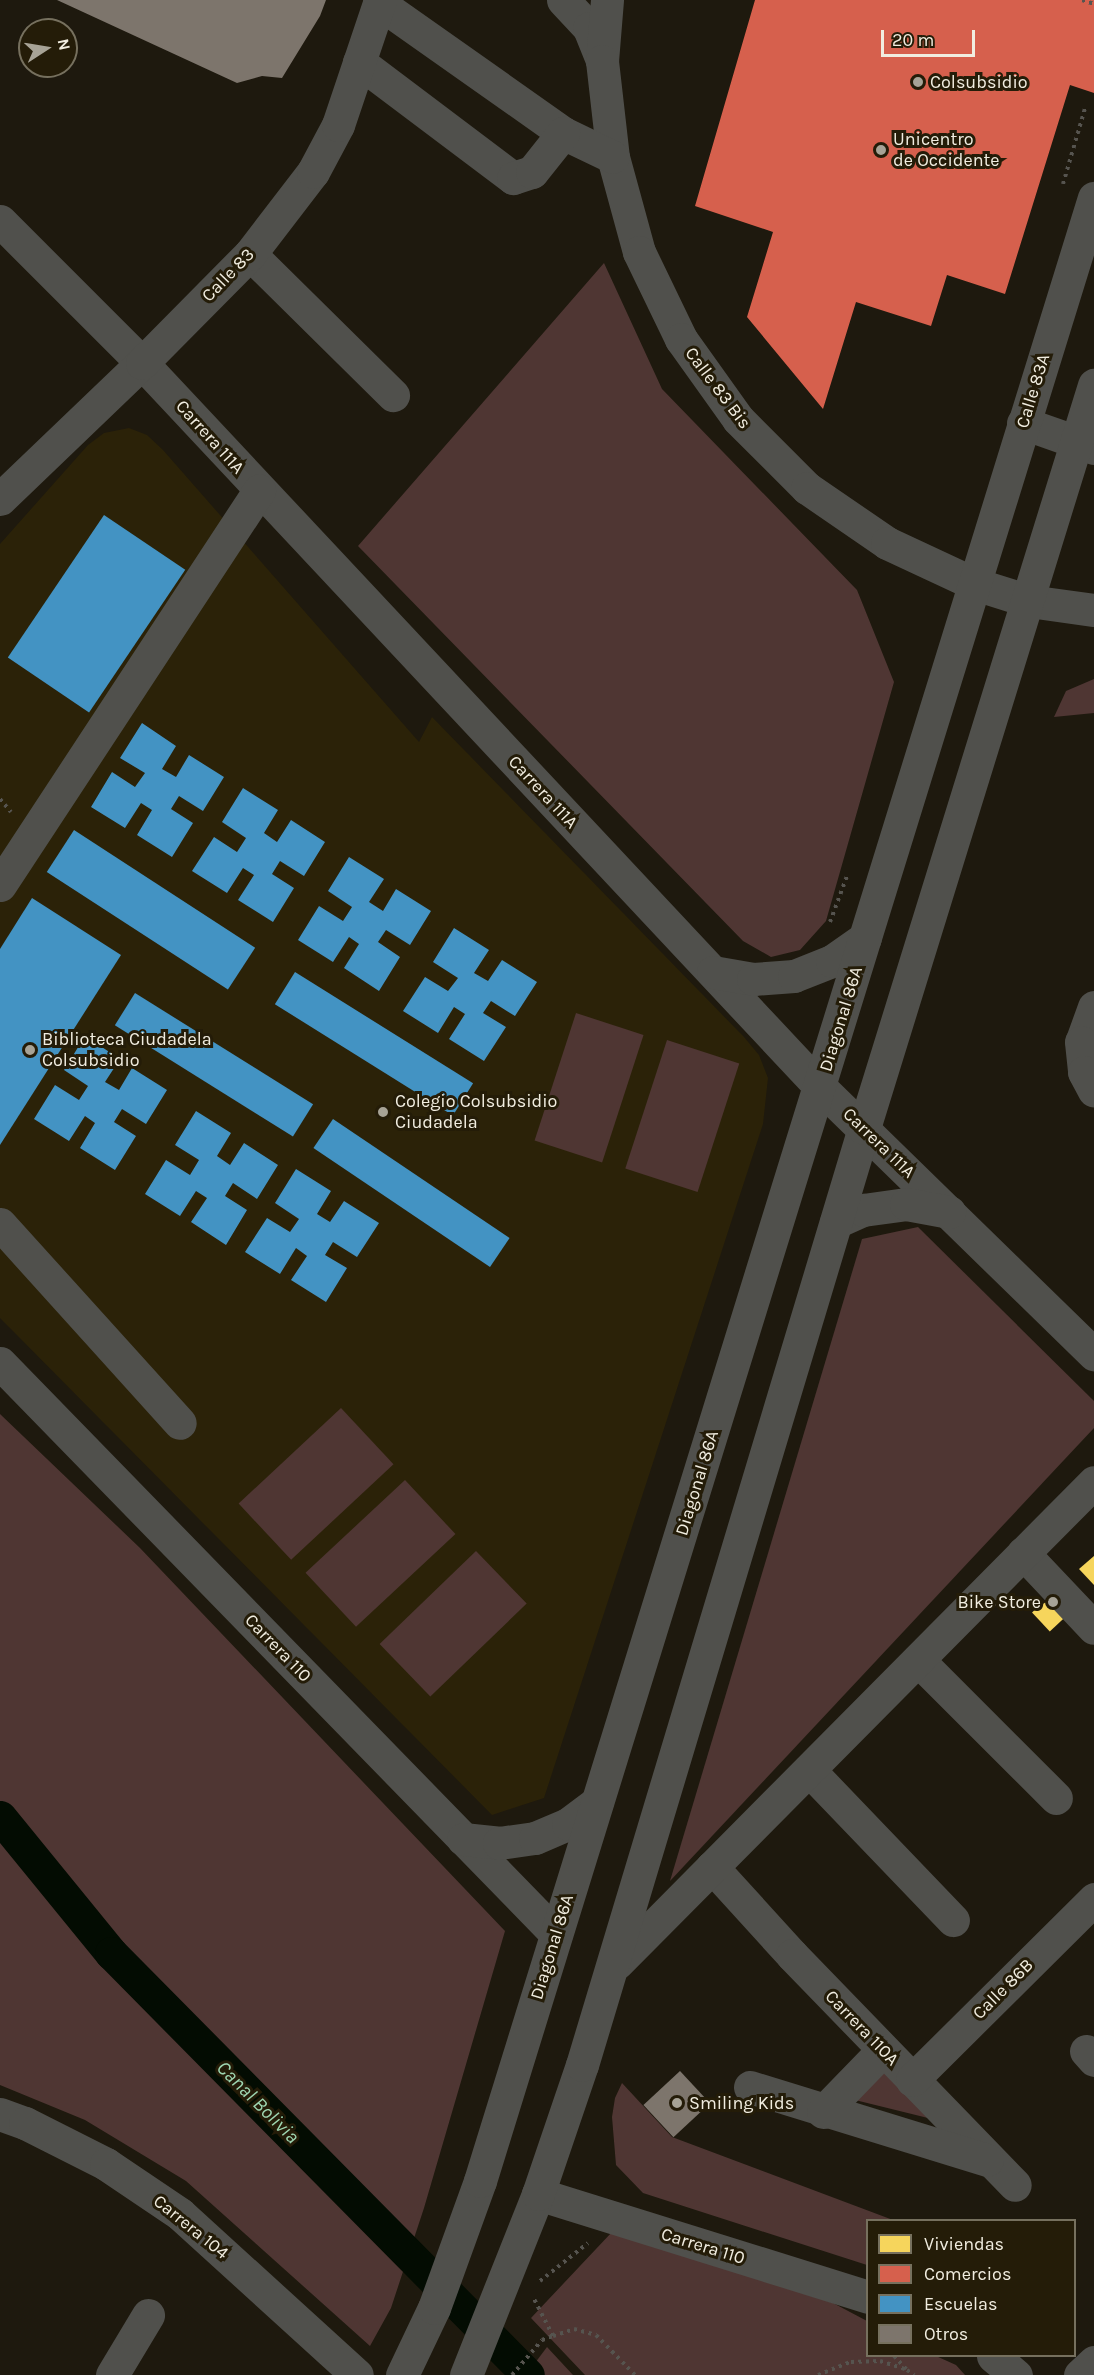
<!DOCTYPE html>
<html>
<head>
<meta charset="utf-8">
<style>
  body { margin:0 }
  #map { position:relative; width:1094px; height:2375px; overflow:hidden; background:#1e190e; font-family:Karla,sans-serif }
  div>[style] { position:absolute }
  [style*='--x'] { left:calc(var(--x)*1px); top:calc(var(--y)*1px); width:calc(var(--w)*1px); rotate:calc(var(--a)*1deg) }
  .built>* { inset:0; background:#2b2208 }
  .green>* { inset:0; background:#4f3633; transform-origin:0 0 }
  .homes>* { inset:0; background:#f6d55c; transform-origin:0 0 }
  .shops>* { inset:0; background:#d6604d }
  .schools>* { inset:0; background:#4393c3; transform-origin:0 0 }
  .canal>* { height:33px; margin:-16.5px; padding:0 16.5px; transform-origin:16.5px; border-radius:16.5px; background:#030c02 }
  .building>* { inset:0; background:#7d756c; transform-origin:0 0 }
  .path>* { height:4px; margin-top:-2px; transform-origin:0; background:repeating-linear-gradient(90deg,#56544f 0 3px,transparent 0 7.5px) }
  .minor>* { height:33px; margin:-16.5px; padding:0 16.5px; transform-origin:16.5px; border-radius:16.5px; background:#50504c }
  .dots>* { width:16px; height:16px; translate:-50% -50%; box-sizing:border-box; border:3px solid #241c08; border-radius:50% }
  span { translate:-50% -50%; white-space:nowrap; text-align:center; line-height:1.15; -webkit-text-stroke:6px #241c08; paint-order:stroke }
  .poi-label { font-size:18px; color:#f1ede0 }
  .left { translate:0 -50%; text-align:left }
  .right { translate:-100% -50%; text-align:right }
  .street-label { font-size:18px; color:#f1ede0 }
  .water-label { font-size:20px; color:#9ed6b1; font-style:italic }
  .legend { position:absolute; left:866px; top:2219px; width:210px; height:138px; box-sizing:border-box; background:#241c08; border:2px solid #76705e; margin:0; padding:8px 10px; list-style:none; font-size:18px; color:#f1ede0 }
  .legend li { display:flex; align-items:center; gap:12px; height:30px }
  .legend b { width:30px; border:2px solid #76705e }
  .north { position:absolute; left:18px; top:18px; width:60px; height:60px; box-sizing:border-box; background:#241c08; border:2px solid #76705e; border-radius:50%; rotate:78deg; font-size:16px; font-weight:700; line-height:24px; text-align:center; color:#f1ede0 }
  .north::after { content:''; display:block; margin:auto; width:21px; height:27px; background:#a7a396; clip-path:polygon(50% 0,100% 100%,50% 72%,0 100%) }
  .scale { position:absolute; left:881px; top:30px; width:94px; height:27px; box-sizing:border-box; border:3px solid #f1ede0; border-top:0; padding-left:8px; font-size:18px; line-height:21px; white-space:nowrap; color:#f1ede0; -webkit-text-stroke:4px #241c08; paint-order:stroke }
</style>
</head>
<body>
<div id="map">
  <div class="built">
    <div style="clip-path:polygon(129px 428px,147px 435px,163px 450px,419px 742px,432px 717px,744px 1037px,759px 1055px,768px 1078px,763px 1124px,544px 1798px,492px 1815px,0 1318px,0 544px,88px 445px,104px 433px)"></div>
  </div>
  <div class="green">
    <div style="clip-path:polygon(604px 263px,662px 389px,857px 590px,894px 682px,826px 921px,800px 950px,771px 957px,743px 941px,358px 546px)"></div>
    <div style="clip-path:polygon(1094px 679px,1094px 713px,1054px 717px,1066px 691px)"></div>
    <div style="left:576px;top:1013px;width:71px;height:134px;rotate:18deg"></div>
    <div style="left:667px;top:1040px;width:76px;height:135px;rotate:18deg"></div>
    <div style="clip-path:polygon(918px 1227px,1094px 1401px,1094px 1428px,670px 1881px,862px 1239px)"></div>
    <div style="left:341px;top:1408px;width:77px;height:140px;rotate:47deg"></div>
    <div style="clip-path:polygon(0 1414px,140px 1548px,505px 1931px,424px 2208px,391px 2308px,370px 2346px,186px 2181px,85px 2120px,0 2085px)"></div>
    <div style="left:405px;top:1480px;width:74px;height:136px;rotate:47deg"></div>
    <div style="left:476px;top:1551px;width:73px;height:134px;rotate:46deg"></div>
    <div style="clip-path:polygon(886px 2070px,932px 2119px,855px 2100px)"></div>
    <div style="clip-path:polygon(622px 2083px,672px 2137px,893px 2220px,868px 2220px,867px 2265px,643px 2193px,616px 2165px,612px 2117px,615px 2098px)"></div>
    <div style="clip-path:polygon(612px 2232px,833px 2303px,867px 2321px,868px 2356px,936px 2356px,956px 2365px,965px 2375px,585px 2375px,531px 2318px)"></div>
    <div style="clip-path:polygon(547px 2347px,573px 2375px,526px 2375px)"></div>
  </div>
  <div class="homes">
    <div style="clip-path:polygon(1094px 1556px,1094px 1585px,1079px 1569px)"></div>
    <div style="left:1054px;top:1592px;width:26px;height:30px;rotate:47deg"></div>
  </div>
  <div class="shops">
    <div style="clip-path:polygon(755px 0,1094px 0,1094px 93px,1070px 85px,1005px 294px,947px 275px,931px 326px,856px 302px,823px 409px,747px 317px,773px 232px,695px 206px)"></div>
  </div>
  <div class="schools">
    <div style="left:104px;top:515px;width:98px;height:172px;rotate:34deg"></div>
    <div style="clip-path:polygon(142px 723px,176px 746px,162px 769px,176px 777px,189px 755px,224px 777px,203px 811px,179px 796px,171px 809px,193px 823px,172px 857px,137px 835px,152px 810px,141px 803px,125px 828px,91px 807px,112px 772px,135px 787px,145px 773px,120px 758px)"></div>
    <div style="clip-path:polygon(243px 788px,278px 810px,264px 833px,277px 842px,291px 820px,325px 842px,304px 876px,280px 861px,272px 874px,294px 888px,273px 922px,238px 900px,254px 875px,243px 868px,227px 893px,192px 871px,214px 837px,237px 852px,246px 838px,222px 822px)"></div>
    <div style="left:74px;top:830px;width:216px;height:50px;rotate:33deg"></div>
    <div style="clip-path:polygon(349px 857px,384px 879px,369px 902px,383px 911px,396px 889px,431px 911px,410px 945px,386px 930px,378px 942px,400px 957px,379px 991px,344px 968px,359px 944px,349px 937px,333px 962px,298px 940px,319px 906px,343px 921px,352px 907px,328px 891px)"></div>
    <div style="clip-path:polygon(32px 898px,121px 955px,0 1145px,0 949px)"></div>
    <div style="clip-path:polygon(454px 928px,489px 950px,474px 973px,488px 981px,502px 960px,537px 982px,515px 1016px,491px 1001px,483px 1013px,506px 1027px,484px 1061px,449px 1039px,465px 1014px,454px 1007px,438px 1033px,403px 1011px,425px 977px,448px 991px,458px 978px,433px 962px)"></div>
    <div style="left:295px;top:972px;width:210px;height:38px;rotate:32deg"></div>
    <div style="left:135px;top:993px;width:210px;height:38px;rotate:32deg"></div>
    <div style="clip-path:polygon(85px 1036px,120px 1059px,105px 1082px,119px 1090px,132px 1068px,167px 1090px,146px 1124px,122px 1109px,114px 1122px,136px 1136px,115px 1170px,80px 1148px,95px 1123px,85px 1116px,69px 1141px,34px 1119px,55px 1085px,79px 1100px,88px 1086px,64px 1070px)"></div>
    <div style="clip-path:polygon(196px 1111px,231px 1133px,217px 1156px,230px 1165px,244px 1143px,278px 1165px,257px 1199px,233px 1183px,225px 1196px,247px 1210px,226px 1245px,191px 1222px,207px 1198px,196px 1191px,180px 1216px,145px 1194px,166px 1160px,190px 1175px,199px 1160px,175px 1145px)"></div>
    <div style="left:333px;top:1119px;width:213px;height:35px;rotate:34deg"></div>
    <div style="clip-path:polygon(296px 1169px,331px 1191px,317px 1214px,330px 1222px,344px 1201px,379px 1223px,357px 1257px,333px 1242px,325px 1255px,347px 1268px,326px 1302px,291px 1280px,307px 1256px,296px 1248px,280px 1274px,245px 1252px,267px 1218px,290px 1232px,299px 1219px,275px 1203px)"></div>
  </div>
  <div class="canal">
    <div style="--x:0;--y:1817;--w:176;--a:50.8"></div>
    <div style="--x:111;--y:1953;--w:593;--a:45.34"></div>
  </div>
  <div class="building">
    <div style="clip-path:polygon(57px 0,326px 0,320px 16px,282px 78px,262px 76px,237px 83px)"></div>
    <div style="left:680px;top:2071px;width:44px;height:50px;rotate:47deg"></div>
  </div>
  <div class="path">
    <div style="--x:1082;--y:0;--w:13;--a:18"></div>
    <div style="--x:1063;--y:184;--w:82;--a:-73.8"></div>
    <div style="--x:0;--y:799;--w:17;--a:50"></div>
    <div style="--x:830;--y:922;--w:49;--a:-69.7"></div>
    <div style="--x:540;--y:2281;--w:61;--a:-38.4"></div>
    <div style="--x:553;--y:2336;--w:22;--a:-18"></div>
    <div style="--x:574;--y:2329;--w:23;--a:15"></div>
    <div style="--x:596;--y:2335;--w:56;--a:45.7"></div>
    <div style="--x:894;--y:2356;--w:18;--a:47"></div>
    <div style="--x:512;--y:2375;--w:46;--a:-49.4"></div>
    <div style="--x:542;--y:2340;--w:12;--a:-20"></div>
    <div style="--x:553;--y:2336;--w:44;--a:-117.1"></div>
    <div style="--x:818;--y:2375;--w:35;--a:-22"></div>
    <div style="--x:851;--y:2362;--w:29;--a:-2"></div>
    <div style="--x:880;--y:2361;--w:28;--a:18"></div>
    <div style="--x:907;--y:2370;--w:9;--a:36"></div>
  </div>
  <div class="minor">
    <div style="--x:563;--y:0;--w:38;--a:47"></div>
    <div style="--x:589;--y:28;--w:35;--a:68"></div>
    <div style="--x:607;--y:0;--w:61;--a:94.7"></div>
    <div style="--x:602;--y:61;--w:97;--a:83.5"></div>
    <div style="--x:613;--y:157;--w:98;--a:74.7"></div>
    <div style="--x:639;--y:252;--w:97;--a:64.2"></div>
    <div style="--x:681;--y:339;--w:98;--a:54.5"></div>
    <div style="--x:738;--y:419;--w:98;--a:45"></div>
    <div style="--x:807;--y:488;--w:97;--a:34.5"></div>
    <div style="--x:887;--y:543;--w:97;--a:25"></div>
    <div style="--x:975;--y:584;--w:57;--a:17.5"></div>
    <div style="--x:1029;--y:601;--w:66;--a:7.9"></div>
    <div style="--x:379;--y:3;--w:225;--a:35.2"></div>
    <div style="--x:563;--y:133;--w:55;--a:25.6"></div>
    <div style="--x:359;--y:62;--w:193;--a:37"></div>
    <div style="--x:513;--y:178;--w:20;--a:-18"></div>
    <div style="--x:532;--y:172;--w:50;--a:-51.5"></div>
    <div style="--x:0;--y:221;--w:201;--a:45"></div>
    <div style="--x:142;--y:363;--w:992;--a:46.88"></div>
    <div style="--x:820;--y:1087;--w:383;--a:44.3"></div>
    <div style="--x:250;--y:254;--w:201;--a:44.6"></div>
    <div style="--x:1023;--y:423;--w:75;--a:19.4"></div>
    <div style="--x:0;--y:499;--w:197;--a:-43.8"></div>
    <div style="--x:142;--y:363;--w:153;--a:-45.3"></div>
    <div style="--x:250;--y:254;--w:103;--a:-52.5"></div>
    <div style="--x:313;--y:172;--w:53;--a:-62"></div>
    <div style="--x:338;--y:125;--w:132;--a:-71.4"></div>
    <div style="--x:0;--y:885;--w:472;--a:-56.7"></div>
    <div style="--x:713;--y:972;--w:41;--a:9.9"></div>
    <div style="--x:753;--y:979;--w:41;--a:-4.2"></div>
    <div style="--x:794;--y:976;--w:41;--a:-21.5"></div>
    <div style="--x:832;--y:961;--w:40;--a:-34.9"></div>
    <div style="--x:1094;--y:1007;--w:37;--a:110"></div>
    <div style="--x:1081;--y:1042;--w:30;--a:84"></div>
    <div style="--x:1084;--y:1072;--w:21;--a:62"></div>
    <div style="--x:836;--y:1222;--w:30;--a:-24"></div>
    <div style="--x:863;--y:1210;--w:43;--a:-7.9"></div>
    <div style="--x:906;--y:1204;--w:44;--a:10.5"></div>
    <div style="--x:0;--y:1224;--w:268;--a:47.9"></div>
    <div style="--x:0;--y:1363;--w:797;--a:45.76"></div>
    <div style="--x:1023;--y:1553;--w:103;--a:46.6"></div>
    <div style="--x:918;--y:1660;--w:195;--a:45"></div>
    <div style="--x:809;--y:1770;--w:208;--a:46.2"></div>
    <div style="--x:463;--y:1839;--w:36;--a:6"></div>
    <div style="--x:499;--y:1843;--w:36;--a:-8"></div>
    <div style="--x:535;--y:1838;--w:36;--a:-23"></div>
    <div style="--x:568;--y:1824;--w:36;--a:-37"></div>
    <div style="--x:712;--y:1867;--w:119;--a:47.7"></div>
    <div style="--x:792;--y:1955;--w:320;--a:45.9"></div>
    <div style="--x:617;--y:1963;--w:677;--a:-45.24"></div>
    <div style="--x:1086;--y:2051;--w:12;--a:48"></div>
    <div style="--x:912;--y:2080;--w:257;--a:-44.8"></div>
    <div style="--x:750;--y:2087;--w:248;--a:17.1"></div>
    <div style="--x:823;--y:2112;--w:86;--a:-45.9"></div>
    <div style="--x:0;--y:2114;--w:27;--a:20"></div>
    <div style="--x:25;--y:2123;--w:91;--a:26.8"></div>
    <div style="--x:106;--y:2164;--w:89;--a:34"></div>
    <div style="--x:180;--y:2214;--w:239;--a:42.3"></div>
    <div style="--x:538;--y:2194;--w:346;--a:17.3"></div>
    <div style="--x:993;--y:2356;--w:30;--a:40"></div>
    <div style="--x:112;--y:2375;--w:70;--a:-59"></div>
    <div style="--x:402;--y:2375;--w:74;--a:-64.5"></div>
    <div style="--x:434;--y:2308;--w:135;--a:-70.1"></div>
    <div style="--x:480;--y:2181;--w:2076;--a:-72.8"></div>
    <div style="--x:466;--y:2375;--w:195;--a:-68.3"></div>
    <div style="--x:538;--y:2194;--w:136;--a:-71.2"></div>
    <div style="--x:582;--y:2065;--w:979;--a:-73.25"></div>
    <div style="--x:864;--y:1128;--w:778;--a:-72.8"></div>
    <div style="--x:1080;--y:2375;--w:19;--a:-43"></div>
  </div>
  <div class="dots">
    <div style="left:918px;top:82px;background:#a7a396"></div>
    <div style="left:881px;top:150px;background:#a7a396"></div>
    <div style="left:30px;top:1050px;background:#a7a396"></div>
    <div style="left:383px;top:1112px;background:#a7a396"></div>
    <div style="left:1053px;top:1602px;background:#a7a396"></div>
    <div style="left:677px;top:2103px;background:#a7a396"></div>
  </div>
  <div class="poi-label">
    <span class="left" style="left:930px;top:82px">Colsubsidio</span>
    <span class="left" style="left:893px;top:150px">Unicentro<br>de Occidente</span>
    <span class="left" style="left:42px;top:1050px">Biblioteca Ciudadela<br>Colsubsidio</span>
    <span class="left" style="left:395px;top:1112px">Colegio Colsubsidio<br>Ciudadela</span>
    <span class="right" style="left:1041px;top:1602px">Bike Store</span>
    <span class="left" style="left:689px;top:2103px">Smiling Kids</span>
  </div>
  <div class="street-label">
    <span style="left:228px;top:275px;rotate:-46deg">Calle 83</span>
    <span style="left:718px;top:388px;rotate:53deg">Calle 83 Bis</span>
    <span style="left:1033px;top:391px;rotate:-73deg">Calle 83A</span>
    <span style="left:210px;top:437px;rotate:48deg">Carrera 111A</span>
    <span style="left:543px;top:792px;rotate:47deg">Carrera 111A</span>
    <span style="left:841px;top:1019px;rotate:-73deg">Diagonal 86A</span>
    <span style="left:879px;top:1143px;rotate:44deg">Carrera 111A</span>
    <span style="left:697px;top:1483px;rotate:-73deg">Diagonal 86A</span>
    <span style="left:278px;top:1648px;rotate:46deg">Carrera 110</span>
    <span style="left:552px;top:1947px;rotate:-73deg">Diagonal 86A</span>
    <span style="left:1003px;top:1989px;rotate:-45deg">Calle 86B</span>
    <span style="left:862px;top:2028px;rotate:46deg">Carrera 110A</span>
    <span style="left:191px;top:2227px;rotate:39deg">Carrera 104</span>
    <span style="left:703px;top:2246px;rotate:17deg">Carrera 110</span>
  </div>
  <div class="water-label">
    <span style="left:258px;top:2102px;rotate:45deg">Canal Bolivia</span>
  </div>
  <ul class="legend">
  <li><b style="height:16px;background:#f6d55c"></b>Viviendas</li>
  <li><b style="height:16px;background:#d6604d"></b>Comercios</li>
  <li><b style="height:16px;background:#4393c3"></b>Escuelas</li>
  <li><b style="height:16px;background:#7d756c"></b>Otros</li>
  </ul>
  <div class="north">N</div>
  <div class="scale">20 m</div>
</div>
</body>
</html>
